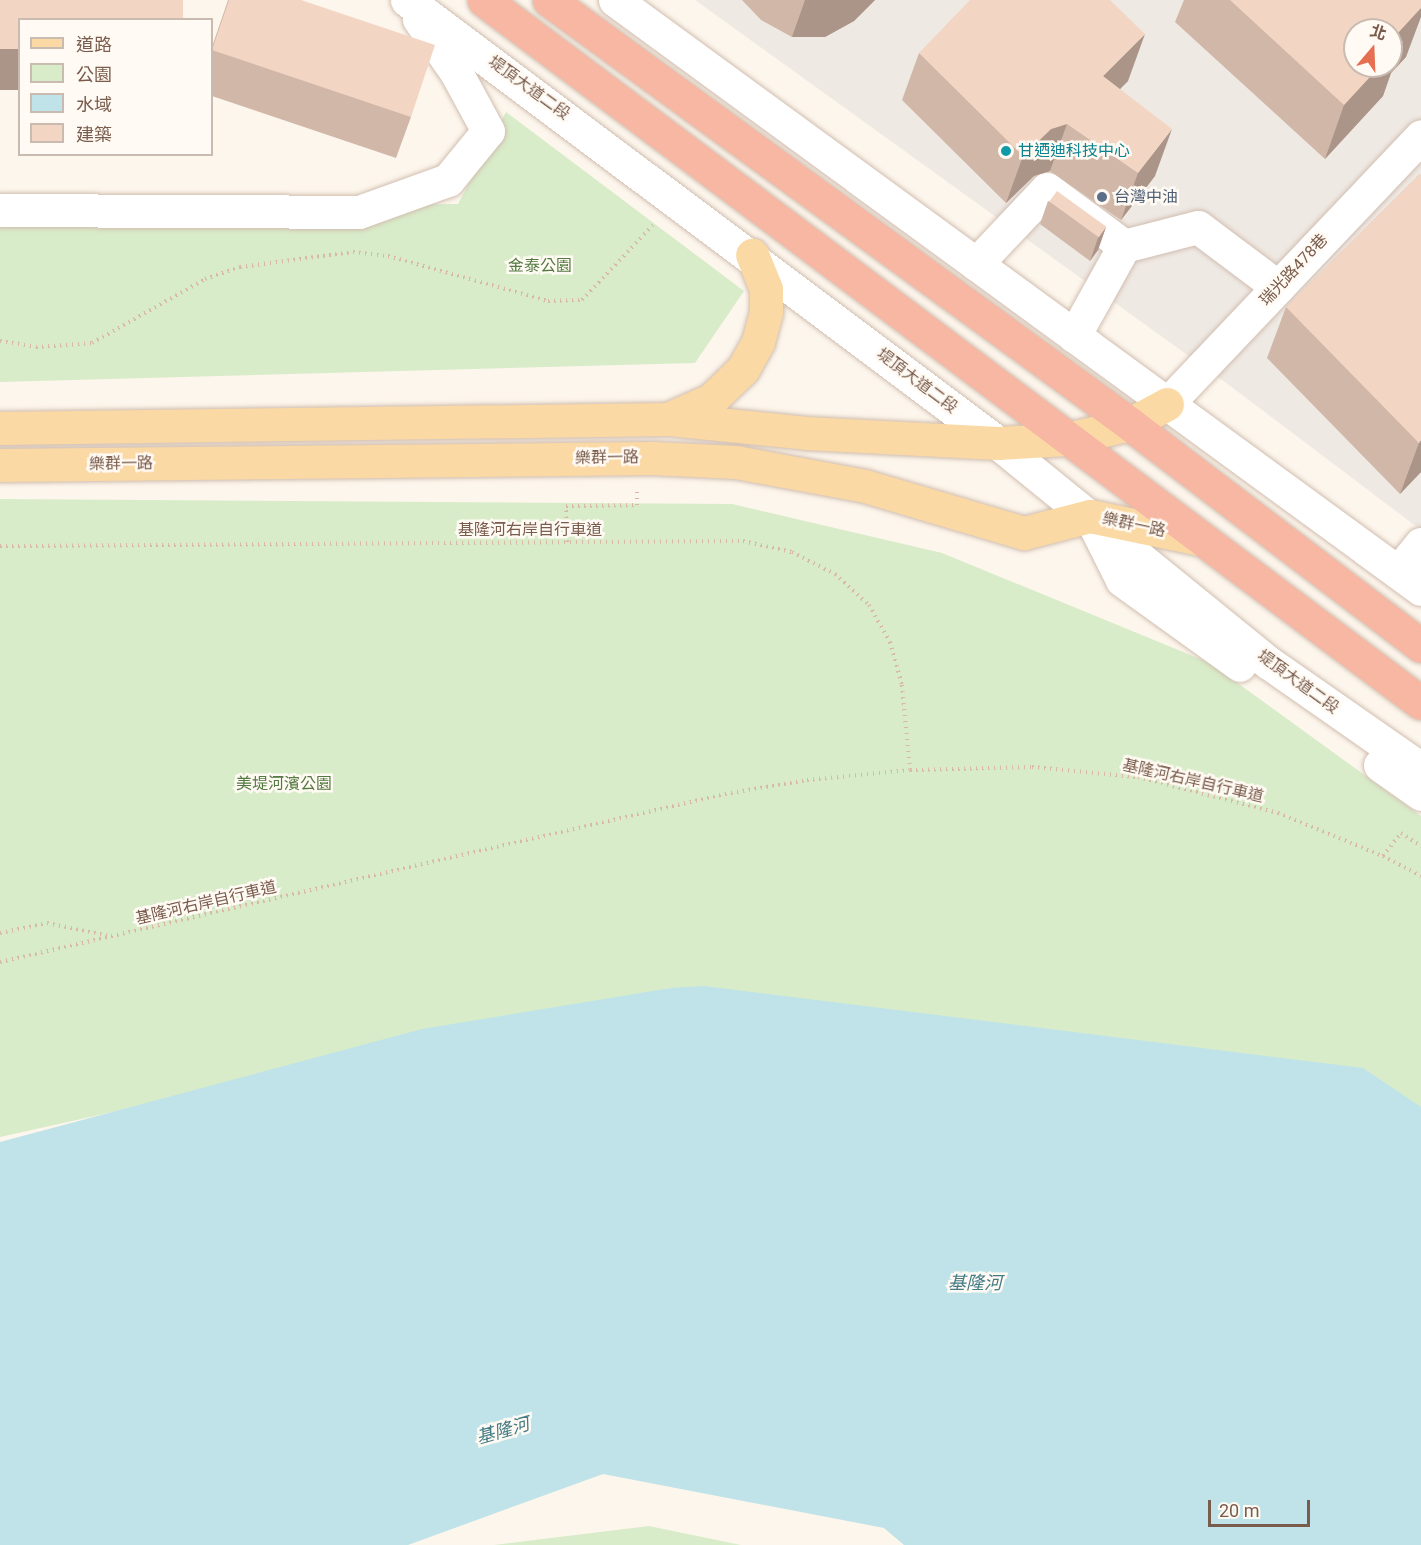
<!DOCTYPE html>
<html>
<head>
<meta charset="utf-8">
<style>
  body { margin:0 }
  #map { position:relative; width:1421px; height:1545px; overflow:hidden; background:#fdf6ec; font-family:Roboto,"Noto Sans TC",sans-serif }
  div>[style] { position:absolute }
  [style*='--x'] { left:calc(var(--x)*1px); top:calc(var(--y)*1px); width:calc(var(--w)*1px); rotate:calc(var(--a)*1deg) }
  .industrial>* { inset:0; background:#efe9e4 }
  .green>* { inset:0; background:#d8ecc9 }
  .water>* { inset:0; background:#bfe3e8 }
  .path>* { height:4px; margin-top:-2px; transform-origin:0; background:repeating-linear-gradient(90deg,#d9b8a5 0 1.5px,transparent 0 6px) }
  .roads { filter:drop-shadow(0 0 2px #d1beb0) drop-shadow(0 0 2px #d1beb0) }
  .minor>* { height:33px; margin:-16.5px; padding:0 16.5px; transform-origin:16.5px; border-radius:16.5px; background:#fff }
  .major>* { height:33px; margin:-16.5px; padding:0 16.5px; transform-origin:16.5px; border-radius:16.5px; background:#fbd9a5 }
  .highway>* { height:33px; margin:-16.5px; padding:0 16.5px; transform-origin:16.5px; border-radius:16.5px; background:#f7b7a3 }
  .wall>* { inset:0; background:#d1b7a8 }
  .shaded-wall>* { inset:0; background:#aa9588; transform-origin:0 0 }
  .building>* { inset:0; background:#f3d5c3; transform-origin:0 0 }
  .dots>* { width:16px; height:16px; translate:-50% -50%; box-sizing:border-box; border:3px solid #fffaf3; border-radius:50% }
  span { translate:-50% -50%; white-space:nowrap; text-align:center; line-height:1.15; -webkit-text-stroke:5px #fffaf3; paint-order:stroke }
  .street-label { font-size:16px; color:#7a5c4d }
  .culture-label { font-size:16px; color:#0d838f }
  .left { translate:0 -50%; text-align:left }
  .service-label { font-size:16px; color:#4e5e75 }
  .park-label { font-size:16px; color:#537a41 }
  .water-label { font-size:18px; color:#437c86; font-style:italic }
  .legend { position:absolute; left:18px; top:18px; width:195px; height:138px; box-sizing:border-box; background:#fffaf3; border:2px solid #cabbb1; margin:0; padding:8px 10px; list-style:none; font-size:18px; color:#7a5c4d }
  .legend li { display:flex; align-items:center; gap:12px; height:30px }
  .legend b { width:30px; border:2px solid #cabbb1 }
  .north { position:absolute; left:1343px; top:18px; width:60px; height:60px; box-sizing:border-box; background:#fffaf3; border:2px solid #cabbb1; border-radius:50%; rotate:19deg; font-size:16px; font-weight:700; line-height:24px; text-align:center; color:#7a5c4d }
  .north::after { content:''; display:block; margin:auto; width:21px; height:27px; background:#e76f51; clip-path:polygon(50% 0,100% 100%,50% 72%,0 100%) }
  .scale { position:absolute; left:1208px; top:1500px; width:102px; height:27px; box-sizing:border-box; border:3px solid #7a5c4d; border-top:0; padding-left:8px; font-size:18px; line-height:21px; white-space:nowrap; color:#7a5c4d; -webkit-text-stroke:4px #fffaf3; paint-order:stroke }
</style>
</head>
<body>
<div id="map">
  <div class="industrial">
    <div style="clip-path:polygon(evenodd,695px 0,1421px 0,1421px 530px,1229px 385px,695px 0,1355px 30px,1391px 30px,1391px 66px,1355px 66px,1355px 30px)"></div>
  </div>
  <div class="green">
    <div style="clip-path:polygon(506px 112px,744px 291px,695px 363px,0 382px,0 208px,458px 204px)"></div>
    <div style="clip-path:polygon(0 499px,732px 504px,942px 553px,1210px 663px,1421px 816px,1421px 1173px,671px 988px,0 1137px)"></div>
    <div style="clip-path:polygon(649px 1526px,741px 1545px,494px 1545px)"></div>
  </div>
  <div class="water">
    <div style="clip-path:polygon(704px 986px,1363px 1068px,1421px 1107px,1421px 1545px,904px 1545px,884px 1528px,603px 1474px,408px 1545px,0 1545px,0 1142px,422px 1029px,671px 988px)"></div>
  </div>
  <div class="path">
    <div style="--x:0;--y:341;--w:36;--a:9"></div>
    <div style="--x:36;--y:347;--w:56;--a:-4.1"></div>
    <div style="--x:92;--y:343;--w:130;--a:-29.5"></div>
    <div style="--x:205;--y:279;--w:37;--a:-19"></div>
    <div style="--x:240;--y:267;--w:114;--a:-7.6"></div>
    <div style="--x:353;--y:252;--w:35;--a:7"></div>
    <div style="--x:388;--y:256;--w:166;--a:15.7"></div>
    <div style="--x:548;--y:301;--w:34;--a:-2"></div>
    <div style="--x:582;--y:300;--w:103;--a:-46.6"></div>
    <div style="--x:567;--y:542;--w:36;--a:-92"></div>
    <div style="--x:566;--y:506;--w:71;--a:-0.8"></div>
    <div style="--x:637;--y:505;--w:14;--a:-90"></div>
    <div style="--x:0;--y:546;--w:743;--a:-0.39"></div>
    <div style="--x:743;--y:541;--w:50;--a:12.7"></div>
    <div style="--x:792;--y:552;--w:48;--a:27.1"></div>
    <div style="--x:835;--y:574;--w:46;--a:42.4"></div>
    <div style="--x:869;--y:605;--w:43;--a:60.4"></div>
    <div style="--x:890;--y:642;--w:45;--a:74.4"></div>
    <div style="--x:902;--y:685;--w:85;--a:84.6"></div>
    <div style="--x:1383;--y:856;--w:29;--a:-52"></div>
    <div style="--x:1401;--y:833;--w:24;--a:33"></div>
    <div style="--x:0;--y:933;--w:48;--a:-12"></div>
    <div style="--x:47;--y:923;--w:63;--a:11.8"></div>
    <div style="--x:0;--y:962;--w:744;--a:-13.05"></div>
    <div style="--x:725;--y:794;--w:83;--a:-9.7"></div>
    <div style="--x:807;--y:780;--w:103;--a:-5.5"></div>
    <div style="--x:910;--y:770;--w:122;--a:-1.4"></div>
    <div style="--x:1032;--y:767;--w:106;--a:5.4"></div>
    <div style="--x:1138;--y:777;--w:145;--a:14.4"></div>
    <div style="--x:1278;--y:813;--w:113;--a:22.3"></div>
    <div style="--x:1383;--y:856;--w:43;--a:27.8"></div>
  </div>
  <div class="roads">
    <div class="minor">
      <div style="--x:407;--y:0;--w:739;--a:36.85"></div>
      <div style="--x:998;--y:443;--w:349;--a:39.1"></div>
      <div style="--x:1269;--y:663;--w:185;--a:34.9"></div>
      <div style="--x:615;--y:0;--w:998;--a:36.16"></div>
      <div style="--x:0;--y:210;--w:359;--a:0.3"></div>
      <div style="--x:359;--y:212;--w:95;--a:-19.8"></div>
      <div style="--x:448;--y:180;--w:63;--a:-50.8"></div>
      <div style="--x:488;--y:131;--w:67;--a:-118.5"></div>
      <div style="--x:456;--y:72;--w:65;--a:-124.9"></div>
      <div style="--x:1124;--y:246;--w:76;--a:-14.4"></div>
      <div style="--x:1198;--y:227;--w:100;--a:36.9"></div>
      <div style="--x:976;--y:264;--w:103;--a:-46.6"></div>
      <div style="--x:1047;--y:189;--w:96;--a:36.5"></div>
      <div style="--x:1124;--y:246;--w:103;--a:119.1"></div>
      <div style="--x:1167;--y:404;--w:369;--a:-46.5"></div>
      <div style="--x:1095;--y:526;--w:60;--a:63.4"></div>
      <div style="--x:1122;--y:580;--w:145;--a:35.8"></div>
      <div style="--x:1398;--y:572;--w:36;--a:-51"></div>
      <div style="--x:1380;--y:765;--w:50;--a:35.3"></div>
    </div>
    <div class="major">
      <div style="--x:670;--y:418;--w:45;--a:-23.7"></div>
      <div style="--x:711;--y:400;--w:45;--a:-44.1"></div>
      <div style="--x:743;--y:369;--w:31;--a:-61"></div>
      <div style="--x:758;--y:342;--w:31;--a:-75"></div>
      <div style="--x:766;--y:312;--w:23;--a:-90"></div>
      <div style="--x:766;--y:289;--w:37;--a:-112"></div>
      <div style="--x:0;--y:428;--w:669;--a:-0.77"></div>
      <div style="--x:669;--y:419;--w:138;--a:5.8"></div>
      <div style="--x:806;--y:433;--w:192;--a:3"></div>
      <div style="--x:998;--y:443;--w:69;--a:-3.3"></div>
      <div style="--x:1067;--y:439;--w:65;--a:-13.4"></div>
      <div style="--x:1130;--y:424;--w:42;--a:-28.4"></div>
      <div style="--x:0;--y:465;--w:652;--a:-0.62"></div>
      <div style="--x:652;--y:458;--w:84;--a:2.7"></div>
      <div style="--x:736;--y:462;--w:131;--a:10.5"></div>
      <div style="--x:865;--y:486;--w:166;--a:16.5"></div>
      <div style="--x:1024;--y:533;--w:68;--a:-14.4"></div>
      <div style="--x:1090;--y:516;--w:112;--a:11.8"></div>
    </div>
    <div class="highway">
      <div style="--x:484;--y:0;--w:1171;--a:36.88"></div>
      <div style="--x:549;--y:0;--w:719;--a:36.12"></div>
      <div style="--x:1130;--y:424;--w:366;--a:37.3"></div>
    </div>
  </div>
  <div class="wall">
    <div style="clip-path:polygon(228px 0,301px 0,411px 117px,396px 158px,212px 96px,212px 47px)"></div>
    <div style="clip-path:polygon(742px 0,875px 0,854px 21px,825px 37px,792px 37px,761px 20px)"></div>
    <div style="clip-path:polygon(1184px 0,1421px 0,1406px 57px,1391px 73px,1383px 96px,1325px 159px,1175px 22px)"></div>
    <div style="clip-path:polygon(919px 53px,1128px 81px,1120px 89px,1155px 176px,1121px 220px,1050px 171px,1034px 176px,1006px 203px,902px 100px)"></div>
    <div style="clip-path:polygon(1420px 174px,1421px 472px,1400px 494px,1267px 358px,1286px 307px)"></div>
    <div style="clip-path:polygon(1048px 201px,1106px 227px,1098px 250px,1090px 261px,1040px 224px)"></div>
  </div>
  <div class="shaded-wall">
    <div style="clip-path:polygon(805px 0,875px 0,854px 21px,825px 37px,792px 37px)"></div>
    <div style="clip-path:polygon(1421px 7px,1421px 17px,1406px 57px,1391px 73px,1383px 96px,1325px 159px,1344px 105px,1380px 66px,1391px 66px,1391px 48px,1396px 35px)"></div>
    <div style="clip-path:polygon(1145px 34px,1128px 81px,1086px 123px,1103px 76px)"></div>
    <div style="left:0;top:49px;width:20px;height:41px"></div>
    <div style="clip-path:polygon(1067px 124px,1050px 171px,1034px 176px,1006px 203px,1023px 156px,1051px 129px)"></div>
    <div style="clip-path:polygon(1172px 129px,1155px 176px,1121px 220px,1138px 173px)"></div>
    <div style="clip-path:polygon(1106px 227px,1098px 250px,1090px 261px,1098px 238px)"></div>
    <div style="clip-path:polygon(1421px 440px,1421px 472px,1400px 494px,1419px 443px)"></div>
  </div>
  <div class="building">
    <div style="clip-path:polygon(0 0,183px 0,183px 20px,20px 20px,20px 49px,0 49px)"></div>
    <div style="clip-path:polygon(229px 0,301px 0,435px 45px,411px 117px,212px 50px)"></div>
    <div style="clip-path:polygon(970px 0,1110px 0,1145px 34px,1103px 76px,1172px 129px,1138px 173px,1067px 124px,1051px 129px,1023px 156px,919px 53px)"></div>
    <div style="clip-path:polygon(1230px 0,1421px 0,1421px 8px,1396px 35px,1403px 42px,1391px 54px,1391px 30px,1355px 30px,1355px 66px,1380px 66px,1344px 105px)"></div>
    <div style="clip-path:polygon(1420px 174px,1421px 175px,1421px 440px,1419px 443px,1286px 307px)"></div>
    <div style="left:1057px;top:191px;width:61px;height:13px;rotate:36deg"></div>
  </div>
  <div class="dots">
    <div style="left:1006px;top:151px;background:#0f9aa8"></div>
    <div style="left:1102px;top:197px;background:#5c6f8a"></div>
  </div>
  <div class="street-label">
    <span style="left:529px;top:88px;rotate:36deg">堤頂大道二段</span>
    <span style="left:1294px;top:270px;rotate:-47deg">瑞光路478巷</span>
    <span style="left:917px;top:381px;rotate:37deg">堤頂大道二段</span>
    <span style="left:607px;top:458px;rotate:-1deg">樂群一路</span>
    <span style="left:121px;top:464px;rotate:-1deg">樂群一路</span>
    <span style="left:1134px;top:525px;rotate:12deg">樂群一路</span>
    <span style="left:530px;top:530px">基隆河右岸自行車道</span>
    <span style="left:1298px;top:682px;rotate:36deg">堤頂大道二段</span>
    <span style="left:1193px;top:781px;rotate:13deg">基隆河右岸自行車道</span>
    <span style="left:206px;top:903px;rotate:-13deg">基隆河右岸自行車道</span>
  </div>
  <div class="culture-label">
    <span class="left" style="left:1018px;top:151px">甘迺迪科技中心</span>
  </div>
  <div class="service-label">
    <span class="left" style="left:1114px;top:197px">台灣中油</span>
  </div>
  <div class="park-label">
    <span style="left:540px;top:266px">金泰公園</span>
    <span style="left:284px;top:784px">美堤河濱公園</span>
  </div>
  <div class="water-label">
    <span style="left:975px;top:1283px">基隆河</span>
    <span style="left:503px;top:1431px;rotate:-16deg">基隆河</span>
  </div>
  <ul class="legend">
  <li><b style="height:8px;background:#fbd9a5"></b>道路</li>
  <li><b style="height:16px;background:#d8ecc9"></b>公園</li>
  <li><b style="height:16px;background:#bfe3e8"></b>水域</li>
  <li><b style="height:16px;background:#f3d5c3"></b>建築</li>
  </ul>
  <div class="north">北</div>
  <div class="scale">20 m</div>
</div>
</body>
</html>
